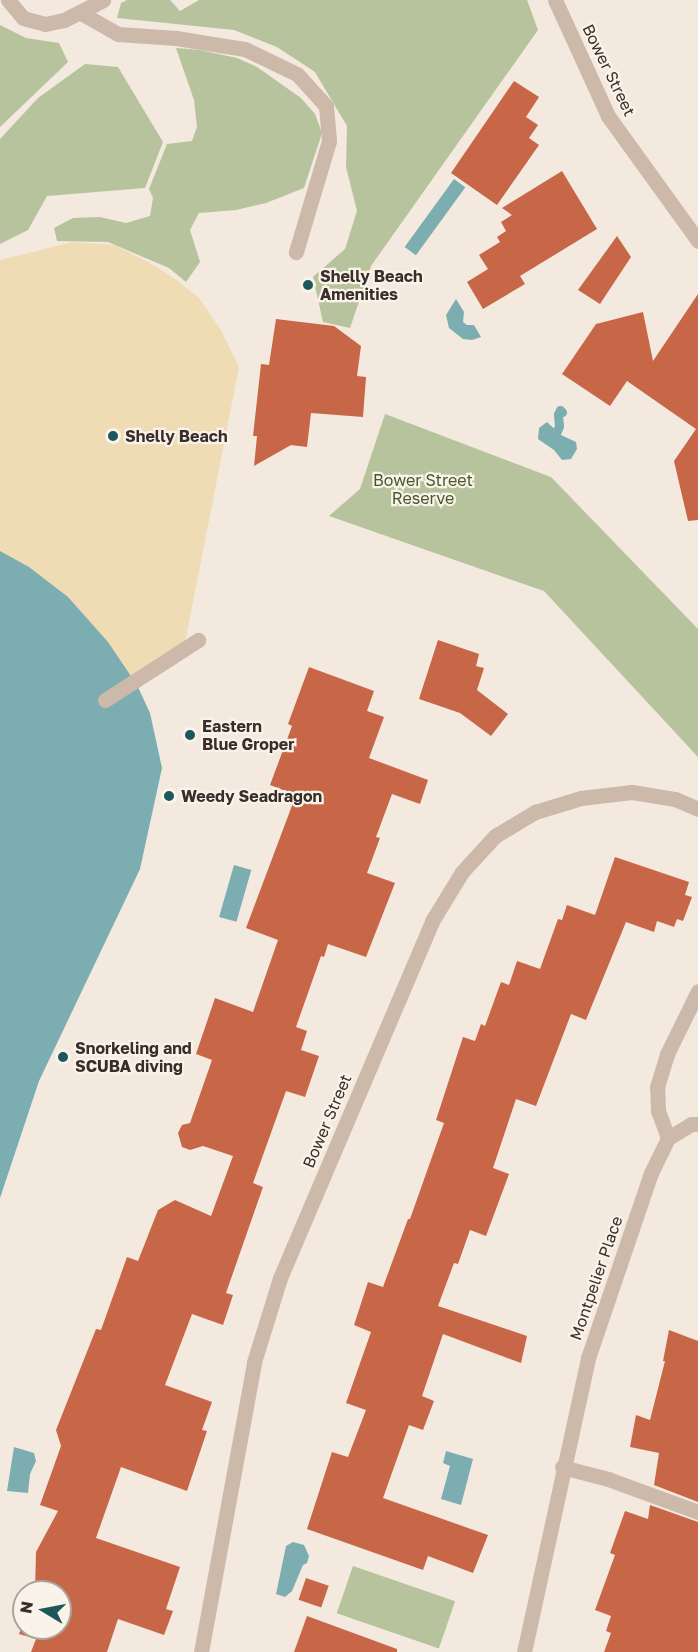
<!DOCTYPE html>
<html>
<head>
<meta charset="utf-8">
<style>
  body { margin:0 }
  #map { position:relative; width:698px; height:1652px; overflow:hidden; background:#f3e9de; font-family:"Golos Text",sans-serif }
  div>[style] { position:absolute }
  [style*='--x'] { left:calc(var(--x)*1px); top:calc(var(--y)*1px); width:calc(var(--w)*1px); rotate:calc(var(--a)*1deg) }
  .green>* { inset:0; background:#b6c39d; transform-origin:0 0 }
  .sand>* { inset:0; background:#efdbb4 }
  .water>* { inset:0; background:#7caeb1; transform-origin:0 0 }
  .stream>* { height:9px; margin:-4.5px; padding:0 4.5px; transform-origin:4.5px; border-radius:4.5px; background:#7caeb1 }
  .building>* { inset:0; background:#c86747; transform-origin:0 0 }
  .minor>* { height:15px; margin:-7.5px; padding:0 7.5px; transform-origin:7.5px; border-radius:7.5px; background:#ccb9a9 }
  .dots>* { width:16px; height:16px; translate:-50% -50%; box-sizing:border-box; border:3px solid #faf3ea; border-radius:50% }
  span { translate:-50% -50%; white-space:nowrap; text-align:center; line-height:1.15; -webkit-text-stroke:4.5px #faf3ea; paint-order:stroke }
  .street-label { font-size:16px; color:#392e29 }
  .poi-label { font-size:16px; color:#392e29; font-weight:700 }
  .left { translate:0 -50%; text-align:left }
  .park-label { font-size:16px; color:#47582c }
  .north { position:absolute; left:12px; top:1580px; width:60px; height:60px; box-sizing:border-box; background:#faf3ea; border:2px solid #ada49d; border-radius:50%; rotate:280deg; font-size:16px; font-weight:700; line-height:24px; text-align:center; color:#392e29 }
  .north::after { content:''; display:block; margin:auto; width:21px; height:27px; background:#1d575b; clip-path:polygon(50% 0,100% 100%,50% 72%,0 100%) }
</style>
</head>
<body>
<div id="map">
  <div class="green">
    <div style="clip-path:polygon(127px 0,170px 0,180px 11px,199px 0,527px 0,538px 30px,371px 266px,350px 328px,323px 322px,313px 277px,345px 249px,357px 211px,346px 167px,347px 126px,315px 72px,277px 47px,234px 30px,117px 18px,121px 3px)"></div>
    <div style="clip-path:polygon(0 25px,26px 38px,59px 43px,68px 62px,0 127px)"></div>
    <div style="clip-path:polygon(176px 48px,200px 50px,237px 58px,257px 67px,301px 98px,315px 114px,322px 133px,304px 188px,266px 203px,236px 210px,199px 213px,190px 230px,200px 262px,186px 282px,169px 268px,108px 242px,57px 241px,54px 228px,73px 218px,100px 217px,126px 223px,150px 216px,153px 198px,149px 189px,167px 144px,192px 141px,197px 127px,194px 100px)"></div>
    <div style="clip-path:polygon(85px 64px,118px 67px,163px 142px,145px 188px,47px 196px,28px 230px,0 244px,0 139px,38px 98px)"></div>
    <div style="clip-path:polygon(385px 414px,551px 477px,698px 629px,698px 757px,544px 591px,329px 516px,360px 489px)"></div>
    <div style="left:353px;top:1566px;width:108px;height:50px;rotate:19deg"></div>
  </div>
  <div class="sand">
    <div style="clip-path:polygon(73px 242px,114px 245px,150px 263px,175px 279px,199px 298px,221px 330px,239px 367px,182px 658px,84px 719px,0 643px,0 260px)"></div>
  </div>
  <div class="water">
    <div style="left:454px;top:179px;width:14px;height:84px;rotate:36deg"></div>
    <div style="clip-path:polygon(456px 299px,464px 312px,463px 322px,467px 325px,474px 325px,481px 337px,472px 340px,463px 339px,449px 328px,446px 315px)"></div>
    <div style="clip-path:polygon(547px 422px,561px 435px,576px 442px,577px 449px,571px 459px,562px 460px,554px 450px,538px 439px,539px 428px)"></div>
    <div style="clip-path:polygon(0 551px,29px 567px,68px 597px,108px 642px,137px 685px,150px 713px,162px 768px,140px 869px,39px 1081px,0 1198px)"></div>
    <div style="left:234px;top:865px;width:18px;height:54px;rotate:16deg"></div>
    <div style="clip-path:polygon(14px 1447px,34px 1453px,36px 1461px,30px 1474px,28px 1493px,7px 1491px)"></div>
    <div style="clip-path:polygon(446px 1451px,473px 1459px,461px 1505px,441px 1499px,450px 1466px,443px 1463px)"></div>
    <div style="clip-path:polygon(293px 1542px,304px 1545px,309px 1556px,307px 1563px,303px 1565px,292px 1591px,285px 1597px,276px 1594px,286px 1546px)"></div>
  </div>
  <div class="stream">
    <div style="--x:557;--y:431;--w:5;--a:-68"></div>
    <div style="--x:559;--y:426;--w:12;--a:-95"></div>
    <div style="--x:558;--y:414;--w:4;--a:-63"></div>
    <div style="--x:560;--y:410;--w:3;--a:45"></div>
  </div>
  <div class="building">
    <div style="clip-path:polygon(514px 81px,539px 97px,526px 117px,538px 125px,529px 138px,539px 145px,497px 205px,451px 173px)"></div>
    <div style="clip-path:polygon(562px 171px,597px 229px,520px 276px,525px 284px,483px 309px,467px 282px,488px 269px,479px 255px,500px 242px,497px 237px,506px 231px,501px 222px,512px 215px,502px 208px)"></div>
    <div style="clip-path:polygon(617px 236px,631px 257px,600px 304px,578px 290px)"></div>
    <div style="clip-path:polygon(698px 294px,698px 520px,688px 521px,674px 461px,696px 429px,627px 381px,610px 406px,562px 374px,596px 324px,643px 312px,653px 361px)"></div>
    <div style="clip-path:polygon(276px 319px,334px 326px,361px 346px,357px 376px,366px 377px,363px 417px,311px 413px,307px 447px,291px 445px,254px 466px,257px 436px,253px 436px,261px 364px,269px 365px)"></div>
    <div style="clip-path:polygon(438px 640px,479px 654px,476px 666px,484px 668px,477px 690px,508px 714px,491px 736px,460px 713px,419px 699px)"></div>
    <div style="clip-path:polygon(309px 667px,374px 691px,367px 711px,384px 717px,369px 758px,428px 780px,420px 804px,392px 794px,376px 837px,380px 838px,367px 873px,395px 883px,366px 957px,328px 944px,324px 957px,321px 956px,296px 1027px,307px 1031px,301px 1050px,319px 1056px,305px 1097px,286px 1091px,253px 1183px,263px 1187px,226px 1293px,233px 1295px,223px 1325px,192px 1314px,165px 1385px,212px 1402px,202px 1430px,207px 1431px,187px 1491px,121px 1467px,96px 1538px,180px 1567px,166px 1609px,173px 1611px,164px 1635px,118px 1619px,107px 1652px,31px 1652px,36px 1639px,19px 1634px,24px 1621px,24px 1628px,60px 1628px,60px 1592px,35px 1592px,36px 1552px,58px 1511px,40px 1505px,61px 1446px,56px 1430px,96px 1329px,101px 1330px,127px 1257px,138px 1261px,158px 1210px,175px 1200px,211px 1216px,233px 1156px,203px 1146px,190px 1150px,182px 1147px,178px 1133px,182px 1125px,190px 1123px,212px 1060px,196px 1054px,215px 998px,253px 1012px,278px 940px,246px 928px,296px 795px,270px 785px,292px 726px,288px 724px)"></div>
    <div style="clip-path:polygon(615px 857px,689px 882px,685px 895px,692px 897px,683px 921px,677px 919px,674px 927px,657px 921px,654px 932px,626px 922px,586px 1020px,571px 1014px,536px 1106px,516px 1099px,493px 1168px,509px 1174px,486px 1236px,470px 1230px,458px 1264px,454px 1263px,438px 1306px,527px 1336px,521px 1363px,443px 1334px,422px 1396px,434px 1401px,423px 1430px,409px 1425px,383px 1498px,488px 1535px,473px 1573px,428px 1556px,423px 1570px,307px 1529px,332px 1452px,348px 1457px,366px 1410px,346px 1403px,371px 1332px,354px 1325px,368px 1282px,383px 1287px,408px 1219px,410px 1219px,444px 1123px,436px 1120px,463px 1037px,475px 1041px,481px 1024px,485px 1026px,501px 982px,509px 985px,517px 961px,540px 969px,558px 919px,562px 920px,567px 905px,595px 915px)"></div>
    <div style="clip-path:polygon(669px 1330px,698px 1341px,698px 1502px,654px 1485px,659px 1453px,630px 1447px,636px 1415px,650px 1420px,665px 1361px,663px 1361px)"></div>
    <div style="clip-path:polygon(650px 1505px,698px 1522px,698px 1652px,604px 1652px,611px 1633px,606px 1631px,611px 1616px,595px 1610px,615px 1555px,610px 1553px,625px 1511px,648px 1519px)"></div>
    <div style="left:306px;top:1578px;width:24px;height:23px;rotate:19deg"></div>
    <div style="clip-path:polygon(307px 1616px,397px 1649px,397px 1652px,294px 1652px)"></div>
  </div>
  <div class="minor">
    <div style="--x:8;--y:0;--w:23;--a:50"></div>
    <div style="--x:23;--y:18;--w:23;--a:15"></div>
    <div style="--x:45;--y:24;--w:19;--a:-12"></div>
    <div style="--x:64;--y:20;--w:44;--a:-27.1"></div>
    <div style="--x:555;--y:0;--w:128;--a:65.4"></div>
    <div style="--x:608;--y:116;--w:154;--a:54.2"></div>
    <div style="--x:81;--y:13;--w:43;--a:29.6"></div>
    <div style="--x:118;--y:34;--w:58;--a:3.9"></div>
    <div style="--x:176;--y:38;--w:70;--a:9.1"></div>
    <div style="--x:245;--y:49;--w:58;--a:25.7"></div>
    <div style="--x:297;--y:74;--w:43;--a:47.8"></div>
    <div style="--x:326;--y:106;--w:35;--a:85"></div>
    <div style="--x:329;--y:141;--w:116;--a:106.6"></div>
    <div style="--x:105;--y:700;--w:111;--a:-32.8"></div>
    <div style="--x:668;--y:1138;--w:29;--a:-110"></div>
    <div style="--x:658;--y:1111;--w:24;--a:-92"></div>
    <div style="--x:657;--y:1087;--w:34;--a:-73"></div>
    <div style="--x:667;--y:1054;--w:70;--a:-63.8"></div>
    <div style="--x:562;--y:1467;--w:48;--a:14.6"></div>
    <div style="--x:608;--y:1479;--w:96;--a:20.1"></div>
    <div style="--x:201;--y:1652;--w:295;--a:-79.6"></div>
    <div style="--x:254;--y:1362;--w:88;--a:-72.8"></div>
    <div style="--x:280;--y:1278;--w:388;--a:-66.9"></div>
    <div style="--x:432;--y:921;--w:57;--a:-58.5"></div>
    <div style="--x:462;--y:872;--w:49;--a:-47.5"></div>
    <div style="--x:495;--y:836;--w:47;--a:-31"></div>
    <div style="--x:535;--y:812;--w:48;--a:-16.9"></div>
    <div style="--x:581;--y:798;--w:51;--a:-6.7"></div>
    <div style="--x:632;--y:792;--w:44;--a:9.2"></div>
    <div style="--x:675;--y:799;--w:25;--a:23"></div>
    <div style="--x:524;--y:1652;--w:301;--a:-77.7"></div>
    <div style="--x:588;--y:1358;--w:195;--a:-71.2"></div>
    <div style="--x:651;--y:1173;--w:39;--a:-64"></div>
    <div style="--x:668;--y:1138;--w:27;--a:-31"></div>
    <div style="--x:691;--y:1124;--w:7;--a:0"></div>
  </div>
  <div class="dots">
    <div style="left:308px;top:285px;background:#1d575b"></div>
    <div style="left:113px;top:436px;background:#1d575b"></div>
    <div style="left:190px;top:735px;background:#1d575b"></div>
    <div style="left:169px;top:796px;background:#1d575b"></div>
    <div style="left:63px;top:1057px;background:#1d575b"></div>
  </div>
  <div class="street-label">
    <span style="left:609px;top:70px;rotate:64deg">Bower Street</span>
    <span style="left:327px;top:1121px;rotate:-67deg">Bower Street</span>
    <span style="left:596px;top:1278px;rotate:-71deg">Montpelier Place</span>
  </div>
  <div class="poi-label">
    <span class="left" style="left:320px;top:285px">Shelly Beach<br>Amenities</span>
    <span class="left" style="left:125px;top:436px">Shelly Beach</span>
    <span class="left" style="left:202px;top:735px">Eastern<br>Blue Groper</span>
    <span class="left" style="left:181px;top:796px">Weedy Seadragon</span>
    <span class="left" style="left:75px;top:1057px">Snorkeling and<br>SCUBA diving</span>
  </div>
  <div class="park-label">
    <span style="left:423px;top:489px">Bower Street<br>Reserve</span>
  </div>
  <div class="north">N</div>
</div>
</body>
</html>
